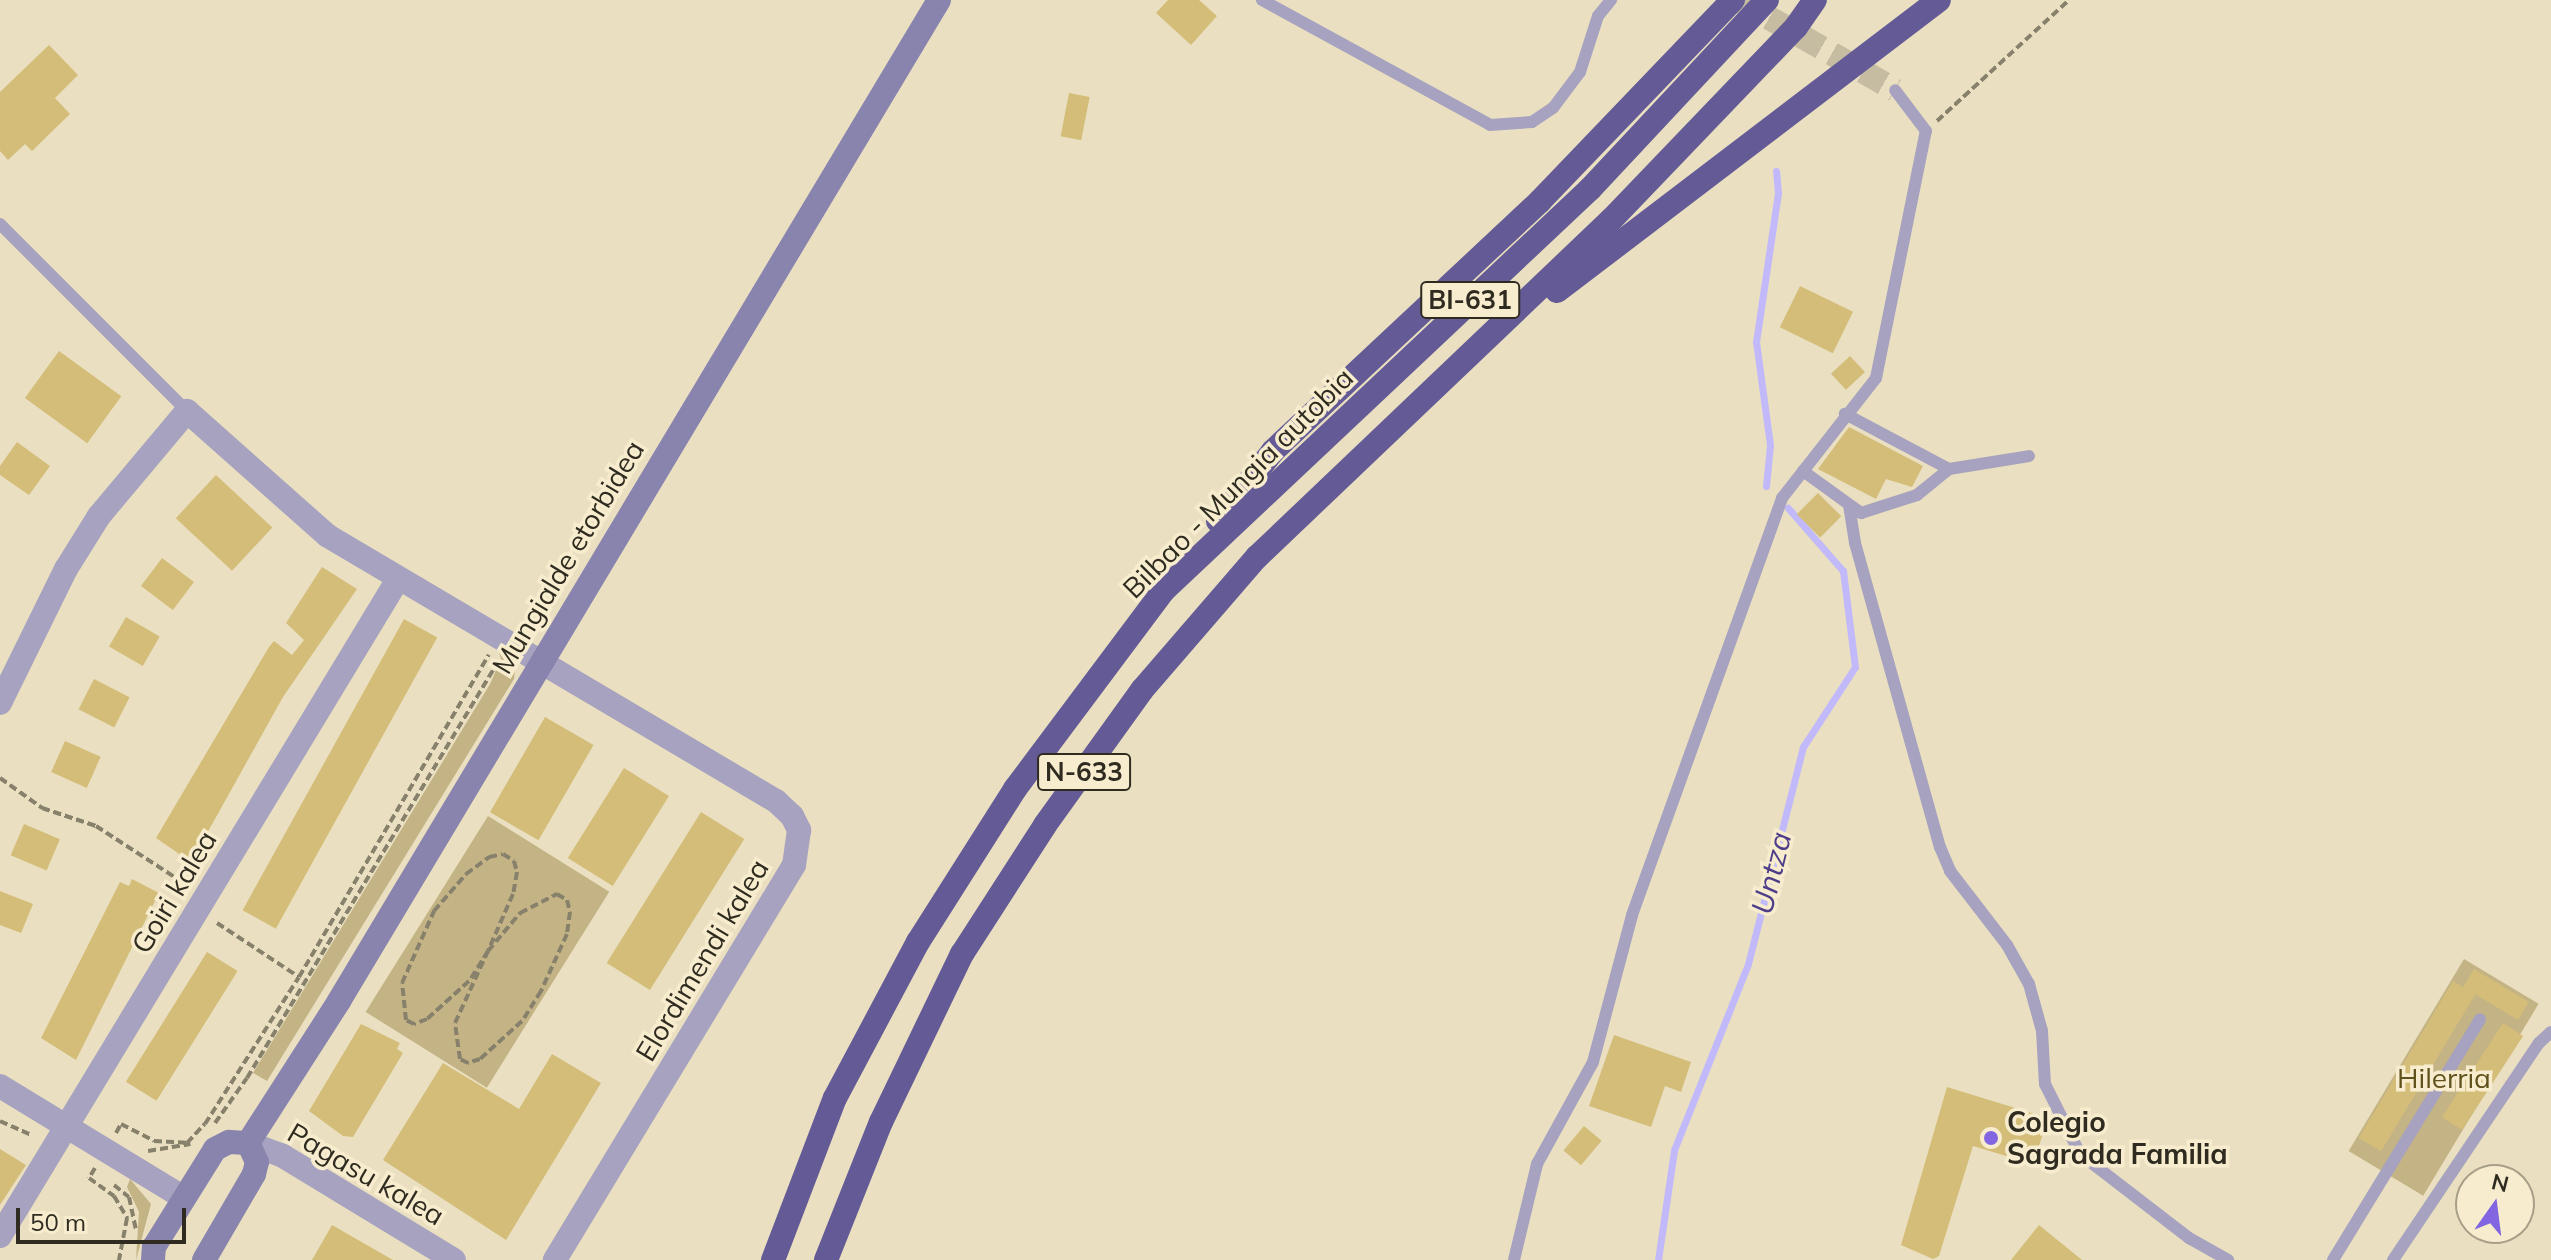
<!DOCTYPE html>
<html>
<head>
<meta charset="utf-8">
<style>
  body { margin:0 }
  #map { position:relative; width:2551px; height:1260px; overflow:hidden; background:#eae0c1; font-family:Mulish,sans-serif }
  div>[style] { position:absolute }
  [style*='--x'] { left:calc(var(--x)*1px); top:calc(var(--y)*1px); width:calc(var(--w)*1px); rotate:calc(var(--a)*1deg) }
  .green>* { inset:0; background:#c4b485; transform-origin:0 0 }
  .stream>* { height:7px; margin:-3.5px; padding:0 3.5px; transform-origin:3.5px; border-radius:3.5px; background:#c2b9fb }
  .building>* { inset:0; background:#d4bd78; transform-origin:0 0 }
  .street-tunnel>* { height:24px; margin-top:-12px; transform-origin:0; background:repeating-linear-gradient(90deg,#c5bca1 0 24px,transparent 0 36px) }
  .path>* { height:4px; margin-top:-2px; transform-origin:0; background:repeating-linear-gradient(90deg,#87816c 0 8px,transparent 0 12px) }
  .lane>* { height:12px; margin:-6px; padding:0 6px; transform-origin:6px; border-radius:6px; background:#a6a2bf }
  .street>* { height:24px; margin:-12px; padding:0 12px; transform-origin:12px; border-radius:12px; background:#a6a2bf }
  .secondary>* { height:24px; margin:-12px; padding:0 12px; transform-origin:12px; border-radius:12px; background:#8984ae }
  .highway>* { height:24px; margin:-12px; padding:0 12px; transform-origin:12px; border-radius:12px; background:#645b96 }
  .dots>* { width:22px; height:22px; translate:-50% -50%; box-sizing:border-box; border:4px solid #f7edce; border-radius:50% }
  span { translate:-50% -50%; white-space:nowrap; text-align:center; line-height:1.15; -webkit-text-stroke:7px #f7edce; paint-order:stroke }
  .shield-label span { padding:2px 6px; background:#f7edce; border:2px solid; border-radius:6px; -webkit-text-stroke-width:0 }
  .shield-label { font-size:26px; color:#2f2b20; font-weight:700 }
  .street-label { font-size:28px; color:#2f2b20 }
  .park-label { font-size:28px; color:#61511c }
  .poi-label { font-size:28px; color:#2f2b20; font-weight:700 }
  .left { translate:0 -50%; text-align:left }
  .water-label { font-size:30px; color:#4e3d89; font-style:italic }
  .north { position:absolute; left:2455px; top:1164px; width:80px; height:80px; box-sizing:border-box; background:#f7edce; border:2px solid #a79f88; border-radius:50%; rotate:14deg; font-size:22px; font-weight:700; line-height:32px; text-align:center; color:#2f2b20 }
  .north::after { content:''; display:block; margin:auto; width:28px; height:36px; background:#8266e1; clip-path:polygon(50% 0,100% 100%,50% 72%,0 100%) }
  .scale { position:absolute; left:16px; top:1208px; width:170px; height:36px; box-sizing:border-box; border:4px solid #2f2b20; border-top:0; padding-left:10px; font-size:24px; line-height:28px; white-space:nowrap; color:#2f2b20; -webkit-text-stroke:6px #f7edce; paint-order:stroke }
</style>
</head>
<body>
<div id="map">
  <div class="green">
    <div style="clip-path:polygon(497px 646px,516px 660px,514px 679px,267px 1081px,253px 1073px,490px 684px,501px 659px)"></div>
    <div style="left:488px;top:816px;width:143px;height:231px;rotate:32deg"></div>
    <div style="left:2464px;top:959px;width:87px;height:224px;rotate:31deg"></div>
    <div style="clip-path:polygon(130px 1179px,151px 1204px,136px 1260px,139px 1212px,127px 1187px)"></div>
  </div>
  <div class="stream">
    <div style="--x:1766;--y:486;--w:41;--a:-84.4"></div>
    <div style="--x:1770;--y:445;--w:104;--a:-97.7"></div>
    <div style="--x:1756;--y:342;--w:151;--a:-81.6"></div>
    <div style="--x:1778;--y:193;--w:22;--a:-95"></div>
    <div style="--x:1658;--y:1260;--w:111;--a:-81.7"></div>
    <div style="--x:1674;--y:1150;--w:200;--a:-68.3"></div>
    <div style="--x:1748;--y:964;--w:224;--a:-75.8"></div>
    <div style="--x:1803;--y:747;--w:95;--a:-57"></div>
    <div style="--x:1855;--y:667;--w:97;--a:-97.1"></div>
    <div style="--x:1843;--y:571;--w:84;--a:-131.1"></div>
  </div>
  <div class="building">
    <div style="clip-path:polygon(1168px 0,1199px 0,1217px 16px,1191px 45px,1156px 13px)"></div>
    <div style="clip-path:polygon(49px 45px,78px 75px,55px 98px,70px 114px,32px 151px,25px 144px,8px 160px,0 151px,0 92px)"></div>
    <div style="left:1069px;top:93px;width:21px;height:44px;rotate:11deg"></div>
    <div style="left:1800px;top:286px;width:59px;height:46px;rotate:26deg"></div>
    <div style="left:59px;top:351px;width:77px;height:58px;rotate:36deg"></div>
    <div style="left:1850px;top:356px;width:22px;height:26px;rotate:47deg"></div>
    <div style="clip-path:polygon(1849px 427px,1923px 466px,1912px 487px,1886px 479px,1876px 499px,1818px 469px)"></div>
    <div style="clip-path:polygon(17px 442px,50px 466px,29px 495px,0 475px,0 466px)"></div>
    <div style="left:216px;top:475px;width:77px;height:59px;rotate:43deg"></div>
    <div style="left:1818px;top:493px;width:33px;height:30px;rotate:45deg"></div>
    <div style="left:162px;top:558px;width:40px;height:35px;rotate:37deg"></div>
    <div style="clip-path:polygon(322px 567px,357px 589px,283px 697px,191px 862px,156px 838px,269px 647px,274px 641px,292px 655px,304px 640px,286px 623px)"></div>
    <div style="left:126px;top:617px;width:39px;height:34px;rotate:30deg"></div>
    <div style="left:404px;top:619px;width:38px;height:333px;rotate:29deg"></div>
    <div style="left:94px;top:679px;width:40px;height:34px;rotate:27deg"></div>
    <div style="left:545px;top:717px;width:56px;height:110px;rotate:30deg"></div>
    <div style="left:65px;top:741px;width:39px;height:34px;rotate:24deg"></div>
    <div style="left:624px;top:768px;width:53px;height:106px;rotate:32deg"></div>
    <div style="left:701px;top:812px;width:51px;height:178px;rotate:32deg"></div>
    <div style="left:24px;top:824px;width:39px;height:34px;rotate:23deg"></div>
    <div style="clip-path:polygon(132px 879px,159px 893px,76px 1060px,41px 1038px,120px 882px,129px 886px)"></div>
    <div style="clip-path:polygon(0 891px,33px 904px,21px 933px,0 925px)"></div>
    <div style="left:207px;top:952px;width:36px;height:153px;rotate:32deg"></div>
    <div style="left:2474px;top:969px;width:64px;height:21px;rotate:31deg"></div>
    <div style="left:2453px;top:981px;width:26px;height:183px;rotate:31deg"></div>
    <div style="left:2503px;top:1023px;width:24px;height:112px;rotate:33deg"></div>
    <div style="clip-path:polygon(361px 1024px,400px 1043px,397px 1049px,403px 1053px,353px 1137px,343px 1136px,309px 1111px)"></div>
    <div style="clip-path:polygon(1614px 1035px,1691px 1062px,1681px 1092px,1665px 1086px,1651px 1127px,1589px 1106px)"></div>
    <div style="clip-path:polygon(552px 1054px,601px 1083px,506px 1240px,383px 1160px,443px 1063px,519px 1109px)"></div>
    <div style="clip-path:polygon(1947px 1087px,2048px 1118px,2033px 1164px,1973px 1146px,1939px 1256px,1933px 1259px,1901px 1245px)"></div>
    <div style="left:1584px;top:1126px;width:23px;height:32px;rotate:40deg"></div>
    <div style="clip-path:polygon(0 1149px,26px 1165px,0 1205px)"></div>
    <div style="clip-path:polygon(332px 1225px,393px 1260px,312px 1260px)"></div>
    <div style="clip-path:polygon(2039px 1225px,2082px 1260px,2011px 1260px)"></div>
  </div>
  <div class="street-tunnel">
    <div style="--x:1738;--y:0;--w:181;--a:29.8"></div>
  </div>
  <div class="path">
    <div style="--x:1937;--y:121;--w:179;--a:-42.5"></div>
    <div style="--x:0;--y:778;--w:52;--a:35.5"></div>
    <div style="--x:42;--y:808;--w:57;--a:18.4"></div>
    <div style="--x:96;--y:826;--w:108;--a:33"></div>
    <div style="--x:503;--y:854;--w:13;--a:32"></div>
    <div style="--x:514;--y:861;--w:11;--a:75"></div>
    <div style="--x:517;--y:872;--w:22;--a:100"></div>
    <div style="--x:513;--y:894;--w:62;--a:113.7"></div>
    <div style="--x:488;--y:951;--w:36;--a:122"></div>
    <div style="--x:469;--y:981;--w:57;--a:137.9"></div>
    <div style="--x:427;--y:1019;--w:14;--a:159"></div>
    <div style="--x:414;--y:1024;--w:9;--a:-153"></div>
    <div style="--x:406;--y:1020;--w:37;--a:-96"></div>
    <div style="--x:402;--y:983;--w:79;--a:-66"></div>
    <div style="--x:434;--y:911;--w:49;--a:-49.1"></div>
    <div style="--x:466;--y:874;--w:29;--a:-36"></div>
    <div style="--x:489;--y:857;--w:14;--a:-12"></div>
    <div style="--x:557;--y:894;--w:12;--a:31"></div>
    <div style="--x:567;--y:900;--w:12;--a:76"></div>
    <div style="--x:570;--y:912;--w:22;--a:98"></div>
    <div style="--x:567;--y:934;--w:63;--a:114.5"></div>
    <div style="--x:541;--y:991;--w:36;--a:122"></div>
    <div style="--x:522;--y:1021;--w:57;--a:137.9"></div>
    <div style="--x:480;--y:1059;--w:13;--a:162"></div>
    <div style="--x:468;--y:1063;--w:9;--a:-153"></div>
    <div style="--x:460;--y:1059;--w:36;--a:-98"></div>
    <div style="--x:455;--y:1023;--w:79;--a:-65.4"></div>
    <div style="--x:488;--y:951;--w:50;--a:-49.9"></div>
    <div style="--x:520;--y:913;--w:42;--a:-27.2"></div>
    <div style="--x:217;--y:923;--w:98;--a:33.4"></div>
    <div style="--x:0;--y:1121;--w:34;--a:24"></div>
    <div style="--x:215;--y:1123;--w:55;--a:-54.6"></div>
    <div style="--x:247;--y:1078;--w:484;--a:-58.9"></div>
    <div style="--x:116;--y:1133;--w:10;--a:-61"></div>
    <div style="--x:121;--y:1124;--w:37;--a:27"></div>
    <div style="--x:154;--y:1141;--w:33;--a:3"></div>
    <div style="--x:187;--y:1143;--w:26;--a:-47"></div>
    <div style="--x:205;--y:1124;--w:174;--a:-57.4"></div>
    <div style="--x:299;--y:977;--w:374;--a:-59.5"></div>
    <div style="--x:148;--y:1151;--w:43;--a:-9.5"></div>
    <div style="--x:95;--y:1168;--w:12;--a:121"></div>
    <div style="--x:89;--y:1178;--w:31;--a:36"></div>
    <div style="--x:114;--y:1196;--w:26;--a:59"></div>
    <div style="--x:127;--y:1218;--w:43;--a:100.8"></div>
    <div style="--x:114;--y:1185;--w:19;--a:39"></div>
    <div style="--x:129;--y:1197;--w:35;--a:78"></div>
  </div>
  <div class="lane">
    <div style="--x:1262;--y:0;--w:260;--a:28.7"></div>
    <div style="--x:1490;--y:125;--w:42;--a:-4.1"></div>
    <div style="--x:1532;--y:122;--w:25;--a:-34"></div>
    <div style="--x:1553;--y:108;--w:45;--a:-53.1"></div>
    <div style="--x:1580;--y:72;--w:59;--a:-72.2"></div>
    <div style="--x:1598;--y:16;--w:21;--a:-51"></div>
    <div style="--x:0;--y:224;--w:264;--a:45"></div>
    <div style="--x:1949;--y:469;--w:81;--a:-9.2"></div>
    <div style="--x:1803;--y:471;--w:72;--a:35.9"></div>
    <div style="--x:1861;--y:513;--w:59;--a:-17.8"></div>
    <div style="--x:1917;--y:495;--w:41;--a:-39.1"></div>
    <div style="--x:1949;--y:469;--w:118;--a:-152.1"></div>
    <div style="--x:1849;--y:505;--w:38;--a:81"></div>
    <div style="--x:1855;--y:543;--w:316;--a:74.4"></div>
    <div style="--x:1940;--y:847;--w:26;--a:67"></div>
    <div style="--x:1950;--y:871;--w:93;--a:52.4"></div>
    <div style="--x:2007;--y:945;--w:45;--a:60.6"></div>
    <div style="--x:2029;--y:984;--w:49;--a:74.5"></div>
    <div style="--x:2042;--y:1031;--w:53;--a:86.8"></div>
    <div style="--x:2045;--y:1084;--w:78;--a:63.4"></div>
    <div style="--x:2080;--y:1154;--w:138;--a:37.6"></div>
    <div style="--x:2189;--y:1238;--w:45;--a:29.4"></div>
    <div style="--x:1514;--y:1260;--w:99;--a:-76.5"></div>
    <div style="--x:1537;--y:1164;--w:116;--a:-61.2"></div>
    <div style="--x:1593;--y:1062;--w:152;--a:-75.1"></div>
    <div style="--x:1632;--y:915;--w:443;--a:-70.2"></div>
    <div style="--x:1782;--y:498;--w:152;--a:-51.9"></div>
    <div style="--x:1876;--y:378;--w:252;--a:-78.6"></div>
    <div style="--x:1926;--y:131;--w:51;--a:-127.1"></div>
    <div style="--x:2333;--y:1260;--w:282;--a:-58.6"></div>
    <div style="--x:2393;--y:1260;--w:262;--a:-56.1"></div>
    <div style="--x:2539;--y:1043;--w:16;--a:-43"></div>
  </div>
  <div class="street">
    <div style="--x:0;--y:703;--w:149;--a:-63.8"></div>
    <div style="--x:66;--y:569;--w:62;--a:-58.1"></div>
    <div style="--x:99;--y:516;--w:137;--a:-50"></div>
    <div style="--x:187;--y:411;--w:188;--a:41.6"></div>
    <div style="--x:328;--y:536;--w:521;--a:30.61"></div>
    <div style="--x:776;--y:801;--w:22;--a:43"></div>
    <div style="--x:792;--y:816;--w:16;--a:63"></div>
    <div style="--x:799;--y:830;--w:35;--a:98"></div>
    <div style="--x:794;--y:865;--w:462;--a:121.2"></div>
    <div style="--x:0;--y:1086;--w:215;--a:31.3"></div>
    <div style="--x:248;--y:1143;--w:37;--a:20"></div>
    <div style="--x:283;--y:1156;--w:200;--a:31.3"></div>
    <div style="--x:0;--y:1236;--w:768;--a:-58.79"></div>
  </div>
  <div class="secondary">
    <div style="--x:248;--y:1143;--w:169;--a:-57.3"></div>
    <div style="--x:339;--y:1001;--w:1167;--a:-59.06"></div>
    <div style="--x:153;--y:1260;--w:13;--a:-86"></div>
    <div style="--x:154;--y:1247;--w:115;--a:-58.1"></div>
    <div style="--x:215;--y:1149;--w:16;--a:-27"></div>
    <div style="--x:229;--y:1142;--w:19;--a:3"></div>
    <div style="--x:204;--y:1260;--w:99;--a:-59.8"></div>
    <div style="--x:254;--y:1174;--w:12;--a:-76"></div>
    <div style="--x:257;--y:1162;--w:21;--a:-115"></div>
  </div>
  <div class="highway">
    <div style="--x:1557;--y:291;--w:480;--a:-37.3"></div>
    <div style="--x:1218;--y:521;--w:89;--a:-51.8"></div>
    <div style="--x:1273;--y:451;--w:366;--a:-43.1"></div>
    <div style="--x:1540;--y:201;--w:279;--a:-46.2"></div>
    <div style="--x:773;--y:1260;--w:173;--a:-69.1"></div>
    <div style="--x:835;--y:1098;--w:177;--a:-62"></div>
    <div style="--x:918;--y:942;--w:181;--a:-57.6"></div>
    <div style="--x:1015;--y:789;--w:249;--a:-53.2"></div>
    <div style="--x:1164;--y:590;--w:585;--a:-43.27"></div>
    <div style="--x:1590;--y:189;--w:259;--a:-46.9"></div>
    <div style="--x:826;--y:1260;--w:149;--a:-68.3"></div>
    <div style="--x:881;--y:1122;--w:187;--a:-64.3"></div>
    <div style="--x:962;--y:954;--w:153;--a:-57.2"></div>
    <div style="--x:1045;--y:825;--w:166;--a:-54.3"></div>
    <div style="--x:1142;--y:690;--w:176;--a:-49.2"></div>
    <div style="--x:1257;--y:557;--w:489;--a:-43.6"></div>
    <div style="--x:1611;--y:220;--w:267;--a:-46.2"></div>
    <div style="--x:1796;--y:27;--w:33;--a:-55"></div>
  </div>
  <div class="dots">
    <div style="left:1991px;top:1138px;background:#8266e1"></div>
  </div>
  <div class="shield-label">
    <span style="left:1470px;top:300px">BI-631</span>
    <span style="left:1084px;top:772px">N-633</span>
  </div>
  <div class="street-label">
    <span style="left:1238px;top:483px;rotate:-45deg">Bilbao - Mungia autobia</span>
    <span style="left:568px;top:557px;rotate:-59deg">Mungialde etorbidea</span>
    <span style="left:174px;top:892px;rotate:-59deg">Goiri kalea</span>
    <span style="left:702px;top:960px;rotate:-59deg">Elordimendi kalea</span>
    <span style="left:366px;top:1174px;rotate:30deg">Pagasu kalea</span>
  </div>
  <div class="park-label">
    <span style="left:2444px;top:1078px">Hilerria</span>
  </div>
  <div class="poi-label">
    <span class="left" style="left:2007px;top:1138px">Colegio<br>Sagrada Familia</span>
  </div>
  <div class="water-label">
    <span style="left:1771px;top:873px;rotate:-76deg">Untza</span>
  </div>
  <div class="north">N</div>
  <div class="scale">50 m</div>
</div>
</body>
</html>
